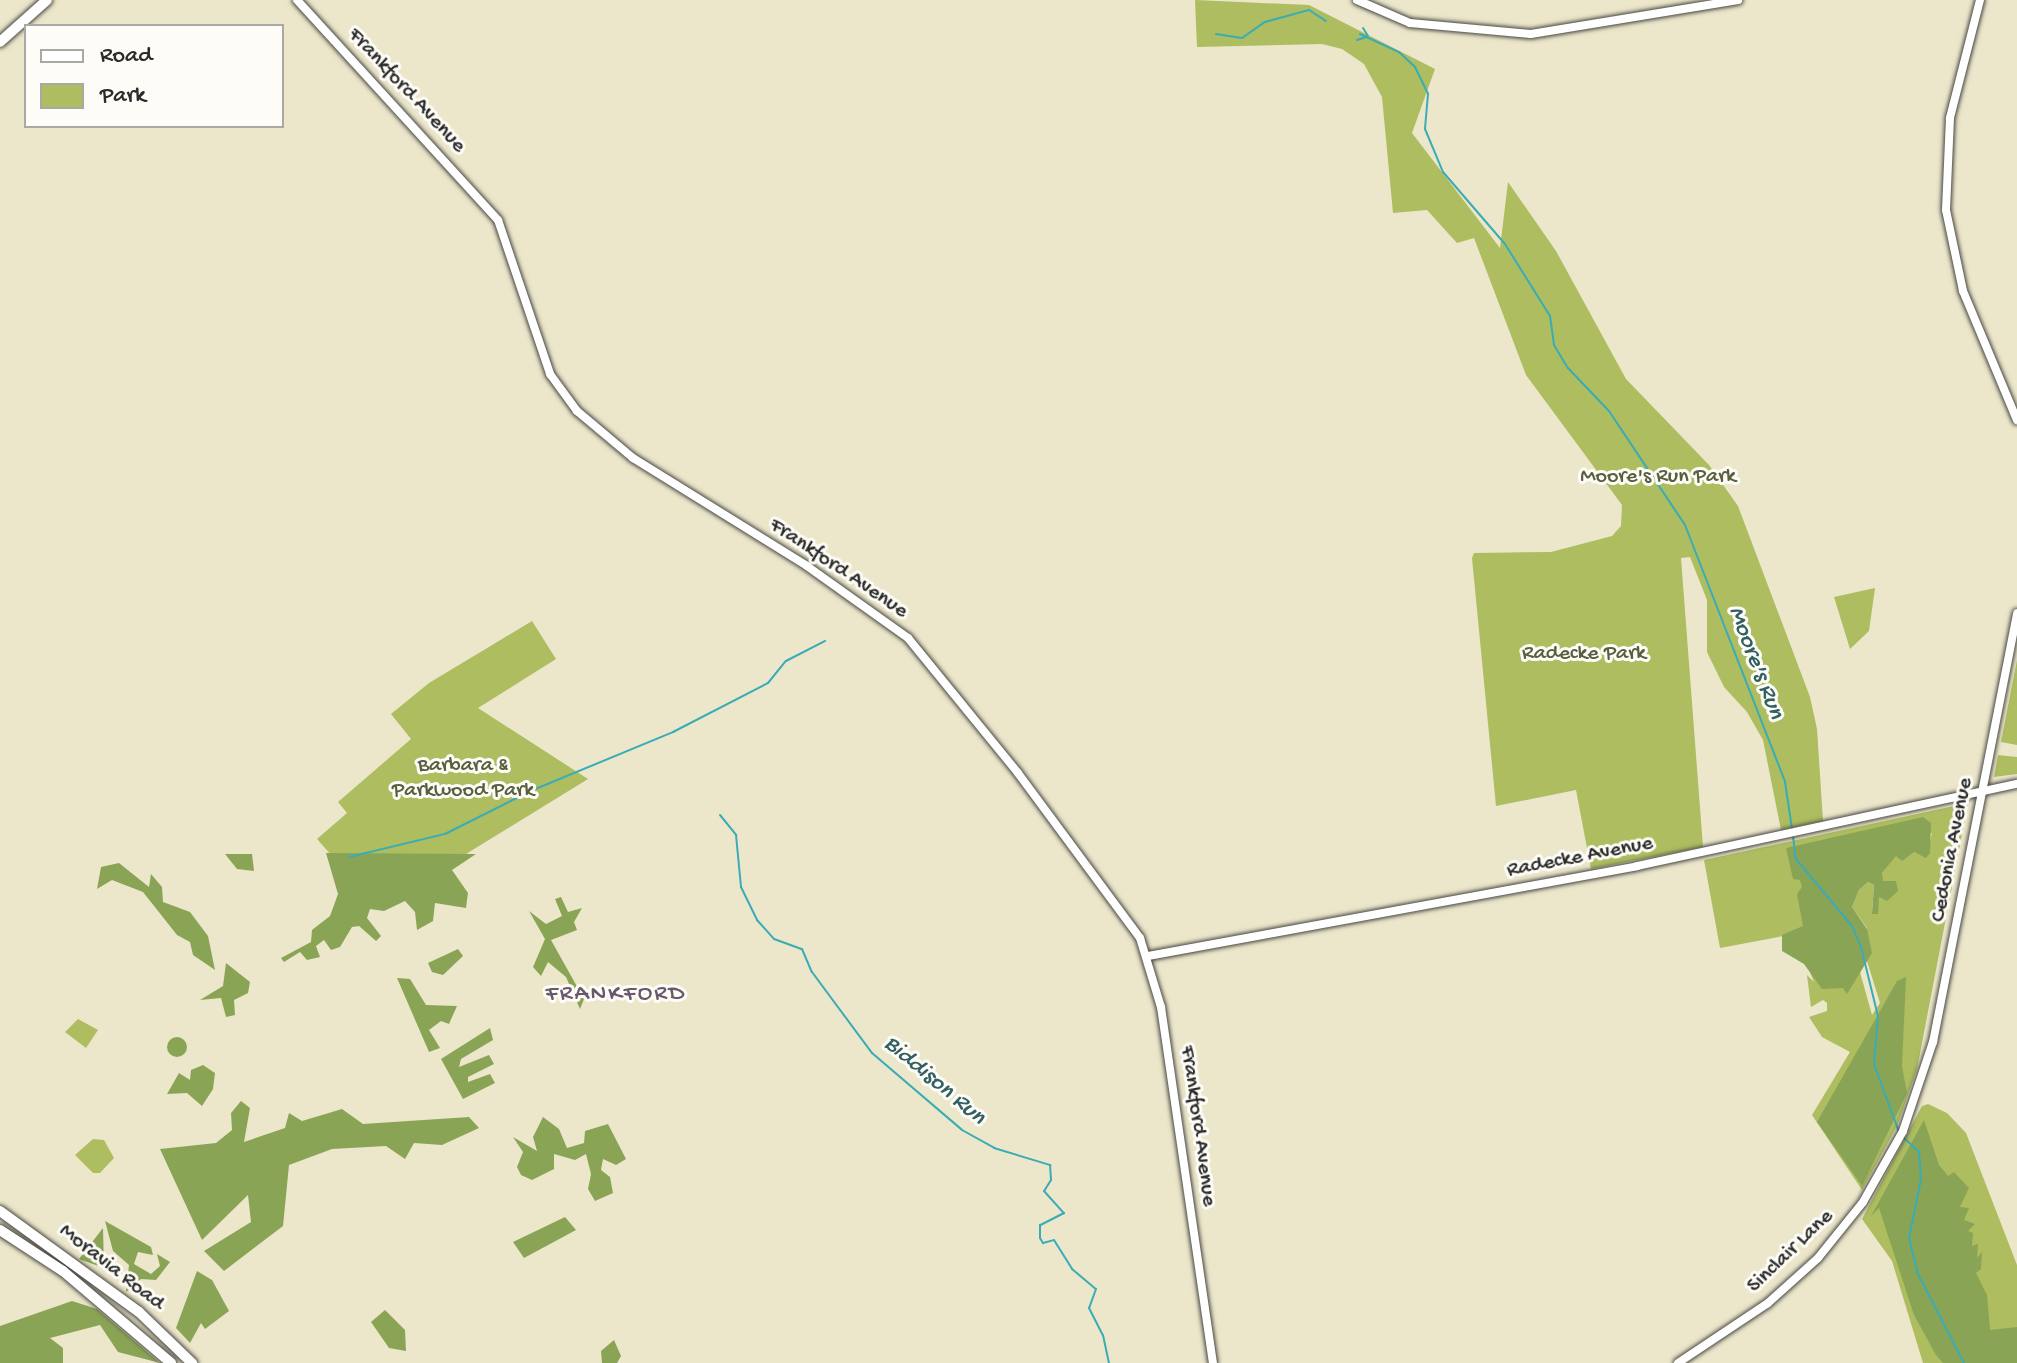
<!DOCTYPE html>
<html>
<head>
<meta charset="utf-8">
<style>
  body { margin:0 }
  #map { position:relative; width:2017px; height:1363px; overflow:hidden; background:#ece7cb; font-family:"Gochi Hand",sans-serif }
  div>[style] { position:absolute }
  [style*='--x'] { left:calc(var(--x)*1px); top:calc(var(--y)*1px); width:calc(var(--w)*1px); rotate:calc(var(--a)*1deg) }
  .green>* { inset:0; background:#adbd60 }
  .forest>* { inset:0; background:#8aa456 }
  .round { border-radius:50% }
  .stream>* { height:2px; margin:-1px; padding:0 1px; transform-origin:1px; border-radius:1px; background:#3aacb5 }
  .roads { filter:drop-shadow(0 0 2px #484743) drop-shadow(0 0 2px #484743) }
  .minor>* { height:8px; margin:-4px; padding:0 4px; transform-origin:4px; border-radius:4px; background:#fff }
  .major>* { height:10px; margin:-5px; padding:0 5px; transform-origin:5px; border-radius:5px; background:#fff }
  span { translate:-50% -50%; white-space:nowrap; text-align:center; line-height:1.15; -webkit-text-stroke:6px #fdfcf7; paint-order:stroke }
  .street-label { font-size:22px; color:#2b2b2b }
  .park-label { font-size:22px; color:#585e3e }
  .water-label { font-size:24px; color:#315f62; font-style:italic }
  .neighbourhood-label { font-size:24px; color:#69586c; letter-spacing:2px }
  .legend { position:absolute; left:24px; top:24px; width:260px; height:104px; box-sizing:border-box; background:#fdfcf7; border:2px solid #a9a8a5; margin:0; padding:10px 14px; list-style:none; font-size:24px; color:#2b2b2b }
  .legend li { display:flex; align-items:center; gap:16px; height:40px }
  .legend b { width:40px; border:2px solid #a9a8a5 }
</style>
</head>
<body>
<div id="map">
  <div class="green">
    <div style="clip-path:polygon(1195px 0,1309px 5px,1435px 69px,1412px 133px,1500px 248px,1508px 182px,1556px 251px,1626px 379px,1709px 465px,1738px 506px,1810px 697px,1817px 729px,1823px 821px,1781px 830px,1763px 740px,1747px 712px,1724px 687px,1707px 652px,1707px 600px,1690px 557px,1681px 558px,1703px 847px,1591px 869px,1576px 790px,1496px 806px,1472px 558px,1474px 553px,1551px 552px,1612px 536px,1621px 526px,1622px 505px,1526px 375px,1474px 238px,1457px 243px,1427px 210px,1393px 213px,1382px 97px,1364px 64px,1342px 49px,1322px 44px,1197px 47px)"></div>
    <div style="clip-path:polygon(1875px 588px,1869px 631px,1850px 649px,1834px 597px)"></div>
    <div style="clip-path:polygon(532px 621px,556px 659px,478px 708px,588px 779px,378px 908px,317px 839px,347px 813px,338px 802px,411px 739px,391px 714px,429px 683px)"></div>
    <div style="clip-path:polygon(2017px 660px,2017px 745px,2001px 742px)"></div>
    <div style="clip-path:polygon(1998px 755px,2017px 757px,2017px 774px,1994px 777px)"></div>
    <div style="clip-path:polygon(evenodd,1968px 803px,1917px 1069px,1897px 1126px,1862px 1190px,1812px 1115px,1850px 1052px,1822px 1037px,1809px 1017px,1827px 1011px,1827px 1003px,1823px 1000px,1811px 1007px,1807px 975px,1814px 982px,1794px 934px,1720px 948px,1704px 860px,1968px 803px,1932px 833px,1926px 857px,1914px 852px,1896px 855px,1882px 873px,1872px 913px,1874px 885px,1868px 882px,1859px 890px,1852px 907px,1867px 928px,1866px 942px,1832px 876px,1932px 833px,1968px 803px,1867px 961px,1880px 1003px,1872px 1015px,1860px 972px,1867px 961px)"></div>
    <div style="clip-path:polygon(78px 1019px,98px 1030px,86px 1048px,65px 1032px)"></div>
    <div style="clip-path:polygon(1928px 1104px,1947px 1113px,1966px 1133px,2017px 1265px,2017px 1363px,1923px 1363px,1892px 1261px,1862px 1219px,1922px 1106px)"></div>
    <div style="clip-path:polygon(93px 1139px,104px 1140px,114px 1158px,100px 1173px,93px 1173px,75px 1155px)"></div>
  </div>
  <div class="forest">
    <div style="clip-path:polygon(1923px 817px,1931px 823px,1930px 853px,1926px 858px,1914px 852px,1902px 861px,1896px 856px,1882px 873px,1883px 881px,1896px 881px,1898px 891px,1887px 901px,1879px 897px,1878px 914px,1872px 914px,1874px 885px,1868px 882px,1859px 890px,1852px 907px,1867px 929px,1872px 953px,1847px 994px,1843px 988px,1822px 989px,1804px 964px,1782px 951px,1782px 935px,1803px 926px,1797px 894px,1802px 887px,1800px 880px,1793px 879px,1786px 848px)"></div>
    <div style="clip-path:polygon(326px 853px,476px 854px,452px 870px,468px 893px,466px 908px,435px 903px,433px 921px,417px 930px,415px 912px,405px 901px,384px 911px,370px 909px,367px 918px,381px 936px,376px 941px,359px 926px,352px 927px,340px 947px,331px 950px,324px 940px,316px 946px,320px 957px,307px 960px,300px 952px,284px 962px,281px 958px,311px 942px,312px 930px,330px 916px,338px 894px)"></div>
    <div style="clip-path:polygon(225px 854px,252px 854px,254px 871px,237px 869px)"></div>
    <div style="clip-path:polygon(119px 863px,149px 887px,151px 874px,162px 887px,163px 902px,190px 912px,208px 936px,215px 970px,193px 955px,190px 942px,177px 935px,143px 892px,112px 880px,97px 889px,101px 867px)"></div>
    <div style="clip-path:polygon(561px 897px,568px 912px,582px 908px,574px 922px,577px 930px,551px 940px,584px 999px,580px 1009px,566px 977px,548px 962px,541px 976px,533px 967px,545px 939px,529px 911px,546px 924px,562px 916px,555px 899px)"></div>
    <div style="clip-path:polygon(458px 949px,463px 956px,443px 975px,432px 972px,428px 963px)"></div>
    <div style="clip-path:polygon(226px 963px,250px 982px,248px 993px,234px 1000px,235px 1015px,226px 1017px,221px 998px,200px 1000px,223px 986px)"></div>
    <div style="clip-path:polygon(1906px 977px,1902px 1066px,1907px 1093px,1862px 1186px,1817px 1122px,1897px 981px)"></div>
    <div style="clip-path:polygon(397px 978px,410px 979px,426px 1005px,457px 1006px,449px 1024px,441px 1021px,429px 1030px,440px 1048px,429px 1052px)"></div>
    <div style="clip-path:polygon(490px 1028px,493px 1040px,461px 1059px,459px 1067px,489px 1055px,494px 1064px,468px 1077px,468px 1082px,490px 1074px,495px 1083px,463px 1099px,441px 1059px)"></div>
    <div class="round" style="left:167px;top:1037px;width:20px;height:20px"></div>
    <div style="clip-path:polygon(203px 1065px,215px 1073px,213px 1089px,202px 1106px,187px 1093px,167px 1094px,179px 1073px,190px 1080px,191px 1070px)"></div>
    <div style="clip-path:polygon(241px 1101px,250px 1108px,244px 1142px,285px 1128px,289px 1113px,302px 1121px,342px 1109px,363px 1124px,469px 1117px,479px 1128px,442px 1145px,414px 1143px,405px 1159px,386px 1146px,332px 1149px,289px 1165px,283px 1226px,224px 1271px,204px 1251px,251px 1222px,248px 1195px,202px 1240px,160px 1149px,216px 1143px,232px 1130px,231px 1113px)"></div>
    <div style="clip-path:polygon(543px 1117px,559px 1129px,567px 1148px,584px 1143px,585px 1131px,608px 1124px,626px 1159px,616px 1165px,603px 1159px,601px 1170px,610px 1177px,613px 1193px,595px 1201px,588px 1189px,591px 1174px,586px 1154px,575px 1160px,554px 1154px,554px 1169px,532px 1180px,521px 1175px,517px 1167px,523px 1152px,513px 1137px,537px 1151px,533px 1137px)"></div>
    <div style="clip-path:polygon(1924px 1120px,1939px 1165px,1948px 1176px,1954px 1172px,1969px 1188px,1960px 1207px,1969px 1208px,1964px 1220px,1975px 1224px,1968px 1231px,1973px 1233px,1972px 1246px,1978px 1244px,1977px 1258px,1982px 1252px,1981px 1269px,1976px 1273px,1987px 1295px,1990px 1330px,2017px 1327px,2017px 1363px,1943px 1363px,1936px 1355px,1914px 1315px,1879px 1208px,1871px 1216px)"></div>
    <div style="clip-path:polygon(565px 1217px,576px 1230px,524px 1258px,513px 1242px)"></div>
    <div style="clip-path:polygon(105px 1221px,151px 1247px,153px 1255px,138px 1252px,134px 1264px,151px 1274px,160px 1266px,157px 1254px,170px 1262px,156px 1280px,141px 1279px,126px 1292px,129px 1265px,113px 1251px)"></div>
    <div style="clip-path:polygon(103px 1228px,104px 1268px,79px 1259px)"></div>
    <div style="clip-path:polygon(197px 1271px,212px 1280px,229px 1311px,205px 1329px,201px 1323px,190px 1343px,176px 1328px)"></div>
    <div style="clip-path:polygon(72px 1301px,97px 1309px,160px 1363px,118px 1352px,100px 1325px,50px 1338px,63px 1348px,63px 1363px,0 1363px,0 1326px)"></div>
    <div style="clip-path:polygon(385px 1310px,405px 1330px,406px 1351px,389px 1348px,371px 1322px)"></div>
    <div style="clip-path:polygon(614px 1340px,621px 1356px,617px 1363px,602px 1363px,601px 1351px)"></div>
  </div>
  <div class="stream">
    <div style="--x:1363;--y:28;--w:9;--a:58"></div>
    <div style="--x:1216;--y:34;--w:26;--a:9"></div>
    <div style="--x:1242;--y:38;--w:28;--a:-35"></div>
    <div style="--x:1265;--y:22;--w:46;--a:-15.3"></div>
    <div style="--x:1309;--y:10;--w:20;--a:33"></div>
    <div style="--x:1360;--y:34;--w:43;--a:24.8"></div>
    <div style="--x:1399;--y:52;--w:22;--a:43"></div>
    <div style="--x:1415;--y:67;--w:30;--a:64"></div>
    <div style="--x:1428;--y:94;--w:35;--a:95"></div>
    <div style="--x:1425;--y:129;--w:47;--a:67.3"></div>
    <div style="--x:1443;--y:172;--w:95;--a:49.3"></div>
    <div style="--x:1505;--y:244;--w:85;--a:58"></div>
    <div style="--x:1550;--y:316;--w:29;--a:82"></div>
    <div style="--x:1554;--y:345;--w:27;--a:59"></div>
    <div style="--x:1568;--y:368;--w:59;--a:46.4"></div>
    <div style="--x:1609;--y:411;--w:137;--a:56.3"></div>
    <div style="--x:1685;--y:525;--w:276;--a:68.7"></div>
    <div style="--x:1785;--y:782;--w:48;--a:81.5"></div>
    <div style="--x:1357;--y:40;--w:10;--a:-17"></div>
    <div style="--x:720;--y:815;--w:26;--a:51"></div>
    <div style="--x:736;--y:835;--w:52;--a:84.5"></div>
    <div style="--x:741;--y:887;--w:37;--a:64"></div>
    <div style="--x:757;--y:920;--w:25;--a:48"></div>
    <div style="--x:774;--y:939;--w:30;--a:20"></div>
    <div style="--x:802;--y:949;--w:25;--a:67"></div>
    <div style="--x:812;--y:972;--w:101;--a:53.5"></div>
    <div style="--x:872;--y:1053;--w:118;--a:40.5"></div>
    <div style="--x:962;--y:1130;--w:37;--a:29"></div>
    <div style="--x:994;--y:1148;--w:59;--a:16.9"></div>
    <div style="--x:1050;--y:1165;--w:15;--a:86"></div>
    <div style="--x:1051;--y:1180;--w:13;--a:122"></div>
    <div style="--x:1044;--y:1191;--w:30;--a:48"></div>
    <div style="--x:1064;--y:1213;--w:27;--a:153"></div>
    <div style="--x:1040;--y:1225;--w:13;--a:90"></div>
    <div style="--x:1040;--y:1238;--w:6;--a:59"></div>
    <div style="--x:1043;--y:1243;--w:11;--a:-15"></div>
    <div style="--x:1054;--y:1240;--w:34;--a:58"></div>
    <div style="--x:1072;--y:1269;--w:31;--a:40"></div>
    <div style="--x:1096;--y:1289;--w:20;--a:110"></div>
    <div style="--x:1089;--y:1308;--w:30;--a:63"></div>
    <div style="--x:1103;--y:1335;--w:29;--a:78"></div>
    <div style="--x:1793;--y:836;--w:23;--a:83"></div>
    <div style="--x:1796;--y:859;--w:87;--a:50.1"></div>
    <div style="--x:1852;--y:926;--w:23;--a:67"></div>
    <div style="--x:1861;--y:947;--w:71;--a:76.2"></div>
    <div style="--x:1878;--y:1016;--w:48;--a:94.8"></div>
    <div style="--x:1874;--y:1064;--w:72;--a:69.8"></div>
    <div style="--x:349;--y:857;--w:99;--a:-13.5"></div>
    <div style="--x:445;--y:834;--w:98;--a:-26.6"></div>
    <div style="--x:533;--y:790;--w:152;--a:-22.5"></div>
    <div style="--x:673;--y:732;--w:107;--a:-27.3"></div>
    <div style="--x:768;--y:683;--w:28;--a:-51"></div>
    <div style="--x:786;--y:661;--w:44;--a:-27.1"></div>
    <div style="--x:1903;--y:1137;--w:22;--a:43"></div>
    <div style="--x:1919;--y:1152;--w:27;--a:86"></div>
    <div style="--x:1921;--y:1179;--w:60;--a:101.5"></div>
    <div style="--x:1909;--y:1238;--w:37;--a:76"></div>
    <div style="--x:1918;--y:1274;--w:100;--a:62.7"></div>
  </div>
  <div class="roads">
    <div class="minor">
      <div style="--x:297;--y:0;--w:298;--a:47.6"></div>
      <div style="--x:498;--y:220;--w:163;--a:71.3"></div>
      <div style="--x:550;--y:374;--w:46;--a:53.9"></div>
      <div style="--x:577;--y:411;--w:73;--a:40"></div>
      <div style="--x:633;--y:458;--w:205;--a:31.8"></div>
      <div style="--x:807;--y:566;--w:124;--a:35.5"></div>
      <div style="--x:908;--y:638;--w:174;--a:50.8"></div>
      <div style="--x:1018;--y:773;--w:205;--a:53.5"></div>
      <div style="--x:1140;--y:938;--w:72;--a:73.1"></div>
      <div style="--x:1161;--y:1007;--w:360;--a:81.7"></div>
      <div style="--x:1357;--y:0;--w:58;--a:23.5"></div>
      <div style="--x:1410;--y:23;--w:121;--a:5.2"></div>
      <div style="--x:1531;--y:34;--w:210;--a:-9.3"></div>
      <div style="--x:1980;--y:0;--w:122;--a:104.3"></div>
      <div style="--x:1950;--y:118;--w:92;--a:92.5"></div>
      <div style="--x:1946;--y:210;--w:83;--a:78.1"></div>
      <div style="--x:1963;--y:291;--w:140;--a:67.3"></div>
      <div style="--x:1148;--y:956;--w:497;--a:-10.4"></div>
      <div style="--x:1637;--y:866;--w:389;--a:-12.2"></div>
      <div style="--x:1678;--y:1363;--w:108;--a:-33.7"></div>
      <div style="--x:1768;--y:1303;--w:67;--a:-42"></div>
      <div style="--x:1818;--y:1258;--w:72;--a:-51.2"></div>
      <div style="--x:1863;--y:1202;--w:81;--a:-60.6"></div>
      <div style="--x:1903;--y:1131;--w:94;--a:-71.4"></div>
      <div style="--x:1933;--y:1042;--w:437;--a:-78.9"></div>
    </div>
    <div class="major">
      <div style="--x:0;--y:42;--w:63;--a:-41.8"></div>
      <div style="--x:0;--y:1211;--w:172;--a:36"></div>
      <div style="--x:139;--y:1312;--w:74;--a:43.9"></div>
      <div style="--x:0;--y:1230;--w:75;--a:33.1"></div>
      <div style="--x:63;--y:1271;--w:142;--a:40.4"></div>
    </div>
  </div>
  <div class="street-label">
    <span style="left:406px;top:91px;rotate:47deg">Frankford Avenue</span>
    <span style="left:838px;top:569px;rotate:34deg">Frankford Avenue</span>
    <span style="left:1953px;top:850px;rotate:-79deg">Cedonia Avenue</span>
    <span style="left:1580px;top:858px;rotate:-11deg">Radecke Avenue</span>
    <span style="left:1197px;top:1126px;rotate:82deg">Frankford Avenue</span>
    <span style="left:1791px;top:1252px;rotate:-44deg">Sinclair Lane</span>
    <span style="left:111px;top:1268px;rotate:38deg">Moravia Road</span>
  </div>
  <div class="park-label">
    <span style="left:1658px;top:478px">Moore's Run Park</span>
    <span style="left:1584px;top:655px">Radecke Park</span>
    <span style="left:463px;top:779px">Barbara &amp;<br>Parkwood Park</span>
  </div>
  <div class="water-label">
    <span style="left:1755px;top:663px;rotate:69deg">Moore's Run</span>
    <span style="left:934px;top:1081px;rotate:40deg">Biddison Run</span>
  </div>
  <div class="neighbourhood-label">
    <span style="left:616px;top:995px">FRANKFORD</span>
  </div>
  <ul class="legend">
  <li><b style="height:10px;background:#fff"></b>Road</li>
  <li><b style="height:22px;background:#adbd60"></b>Park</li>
  </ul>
</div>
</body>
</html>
